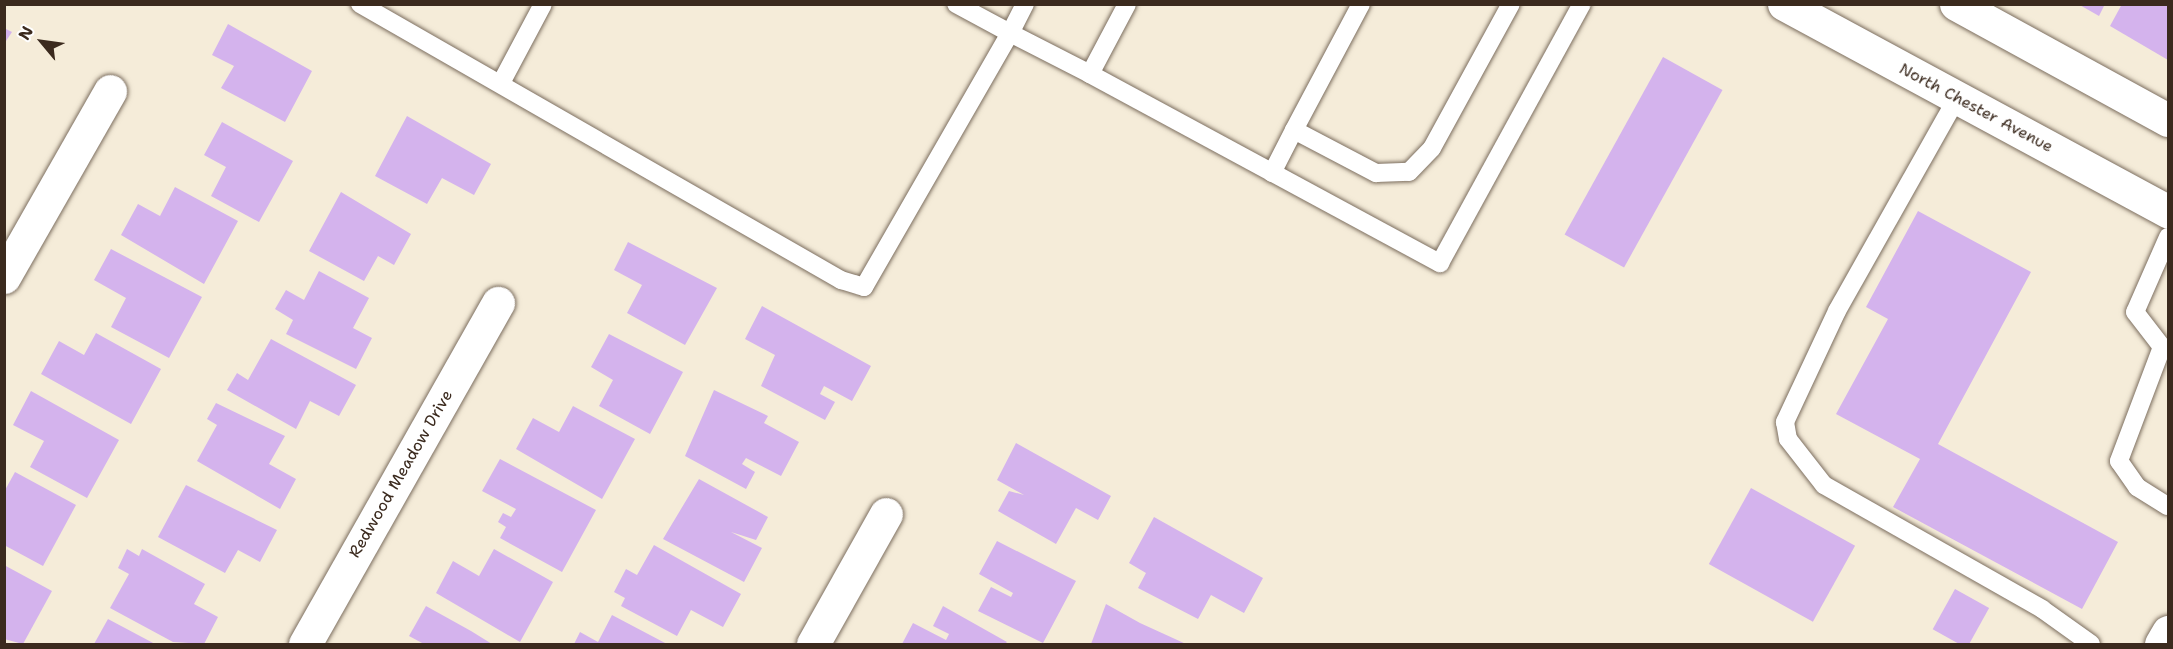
<!DOCTYPE html>
<html>
<head>
<meta charset="utf-8">
<style>
  body { margin:0 }
  #map { position:relative; width:2173px; height:649px; overflow:hidden; background:#f5ecd9; font-family:"Shantell Sans",sans-serif }
  div>[style] { position:absolute }
  [style*='--x'] { left:calc(var(--x)*1px); top:calc(var(--y)*1px); width:calc(var(--w)*1px); rotate:calc(var(--a)*1deg) }
  .building>* { inset:0; background:#d4b3ed; transform-origin:0 0 }
  .roads { filter:drop-shadow(0 0 2px #7c6e5f) drop-shadow(0 0 2px #7c6e5f) }
  .service>* { height:18px; margin:-9px; padding:0 9px; transform-origin:9px; border-radius:9px; background:#fff }
  .minor>* { height:33px; margin:-16.5px; padding:0 16.5px; transform-origin:16.5px; border-radius:16.5px; background:#fff }
  .tertiary>* { height:33px; margin:-16.5px; padding:0 16.5px; transform-origin:16.5px; border-radius:16.5px; background:#fff }
  .secondary>* { height:33px; margin:-16.5px; padding:0 16.5px; transform-origin:16.5px; border-radius:16.5px; background:#fff }
  span { translate:-50% -50%; white-space:nowrap; text-align:center; line-height:1.15; -webkit-text-stroke:4.5px #fff; paint-order:stroke }
  .street-label { font-size:16px; color:#3b2a1e }
  .frame { position:absolute; inset:0; border:6px solid #3b2a1e; pointer-events:none }
  .north { position:absolute; left:12px; top:12px; width:60px; height:60px; -webkit-text-stroke:4px #fff; paint-order:stroke; rotate:299deg; font-size:16px; font-weight:700; line-height:24px; text-align:center; color:#3b2a1e }
  .north::after { content:''; display:block; margin:auto; width:21px; height:27px; background:#3b2a1e; clip-path:polygon(50% 0,100% 100%,50% 72%,0 100%) }
</style>
</head>
<body>
<div id="map">
  <div class="building">
    <div style="clip-path:polygon(2078px 4px,2105px 4px,2099px 16px)"></div>
    <div style="clip-path:polygon(2122px 4px,2168px 4px,2168px 60px,2110px 26px)"></div>
    <div style="clip-path:polygon(228px 24px,312px 71px,285px 122px,221px 88px,234px 66px,212px 55px)"></div>
    <div style="clip-path:polygon(4px 28px,12px 32px,4px 44px)"></div>
    <div style="left:1663px;top:57px;width:68px;height:203px;rotate:29deg"></div>
    <div style="clip-path:polygon(407px 116px,491px 164px,474px 195px,442px 178px,427px 204px,375px 176px)"></div>
    <div style="clip-path:polygon(222px 122px,293px 161px,259px 222px,211px 196px,226px 167px,204px 155px)"></div>
    <div style="clip-path:polygon(175px 187px,238px 221px,204px 284px,121px 235px,138px 204px,160px 216px)"></div>
    <div style="clip-path:polygon(341px 192px,411px 234px,394px 265px,378px 256px,364px 281px,309px 251px)"></div>
    <div style="clip-path:polygon(1918px 211px,2031px 272px,1938px 444px,2118px 542px,2082px 609px,1893px 507px,1920px 459px,1836px 414px,1888px 319px,1866px 307px)"></div>
    <div style="clip-path:polygon(628px 242px,717px 288px,685px 345px,627px 313px,642px 285px,614px 270px)"></div>
    <div style="clip-path:polygon(111px 249px,202px 297px,169px 358px,111px 327px,126px 298px,94px 280px)"></div>
    <div style="clip-path:polygon(319px 271px,369px 298px,353px 328px,372px 338px,356px 369px,286px 334px,293px 320px,275px 309px,286px 290px,304px 300px)"></div>
    <div style="clip-path:polygon(762px 306px,871px 366px,852px 401px,824px 386px,820px 394px,835px 402px,825px 420px,761px 386px,775px 355px,745px 339px)"></div>
    <div style="clip-path:polygon(96px 333px,161px 369px,131px 424px,41px 374px,59px 341px,84px 355px)"></div>
    <div style="clip-path:polygon(609px 334px,683px 372px,650px 434px,599px 406px,613px 380px,591px 367px)"></div>
    <div style="clip-path:polygon(271px 339px,356px 385px,339px 416px,310px 401px,296px 429px,227px 390px,237px 373px,248px 380px)"></div>
    <div style="clip-path:polygon(714px 390px,768px 416px,764px 423px,799px 442px,781px 476px,746px 458px,742px 464px,755px 472px,746px 489px,685px 456px)"></div>
    <div style="clip-path:polygon(31px 391px,119px 440px,87px 498px,30px 467px,44px 441px,13px 425px)"></div>
    <div style="clip-path:polygon(216px 403px,285px 436px,269px 464px,296px 479px,280px 509px,197px 461px,217px 425px,207px 419px)"></div>
    <div style="clip-path:polygon(573px 406px,635px 439px,602px 499px,516px 449px,533px 418px,559px 432px)"></div>
    <div style="clip-path:polygon(1016px 443px,1111px 496px,1098px 520px,1076px 508px,1056px 544px,998px 511px,1009px 491px,1024px 495px,997px 480px)"></div>
    <div style="clip-path:polygon(500px 459px,596px 510px,562px 572px,500px 538px,506px 527px,498px 522px,503px 513px,511px 517px,516px 509px,482px 491px)"></div>
    <div style="clip-path:polygon(15px 472px,76px 505px,43px 566px,4px 545px,4px 492px)"></div>
    <div style="clip-path:polygon(699px 479px,768px 517px,756px 540px,731px 532px,762px 548px,744px 582px,663px 539px)"></div>
    <div style="clip-path:polygon(186px 485px,277px 530px,260px 562px,238px 550px,225px 573px,158px 537px)"></div>
    <div style="left:1751px;top:488px;width:119px;height:87px;rotate:29deg"></div>
    <div style="clip-path:polygon(1154px 517px,1263px 578px,1244px 613px,1211px 595px,1198px 619px,1138px 588px,1146px 573px,1129px 563px)"></div>
    <div style="clip-path:polygon(997px 541px,1076px 581px,1043px 643px,978px 611px,991px 587px,1011px 597px,1013px 593px,979px 574px)"></div>
    <div style="clip-path:polygon(654px 545px,741px 594px,723px 627px,691px 610px,677px 636px,621px 606px,625px 598px,614px 592px,626px 569px,637px 575px)"></div>
    <div style="clip-path:polygon(127px 549px,139px 556px,142px 549px,205px 584px,194px 604px,218px 617px,204px 644px,173px 642px,110px 608px,129px 574px,118px 568px)"></div>
    <div style="clip-path:polygon(494px 549px,553px 582px,520px 642px,436px 593px,453px 561px,479px 576px)"></div>
    <div style="clip-path:polygon(4px 565px,52px 591px,23px 644px,4px 639px)"></div>
    <div style="left:1955px;top:589px;width:39px;height:46px;rotate:29deg"></div>
    <div style="clip-path:polygon(1106px 604px,1140px 623px,1186px 644px,1091px 644px)"></div>
    <div style="clip-path:polygon(426px 606px,471px 631px,492px 644px,424px 644px,409px 636px)"></div>
    <div style="clip-path:polygon(943px 606px,1007px 642px,1005px 644px,902px 644px,913px 623px,946px 640px,949px 634px,933px 626px)"></div>
    <div style="clip-path:polygon(612px 615px,667px 644px,574px 644px,580px 632px,598px 642px)"></div>
    <div style="clip-path:polygon(108px 619px,155px 644px,94px 644px)"></div>
  </div>
  <div class="roads">
    <div class="service">
      <div style="--x:360;--y:4;--w:555;--a:29.85"></div>
      <div style="--x:841;--y:280;--w:24;--a:17"></div>
      <div style="--x:864;--y:287;--w:293;--a:-60.1"></div>
      <div style="--x:1010;--y:33;--w:61;--a:-151.8"></div>
      <div style="--x:1025;--y:4;--w:33;--a:117"></div>
      <div style="--x:1010;--y:33;--w:90;--a:27.1"></div>
      <div style="--x:1090;--y:74;--w:79;--a:-62.1"></div>
      <div style="--x:1090;--y:74;--w:398;--a:28.4"></div>
      <div style="--x:1440;--y:263;--w:295;--a:-61.3"></div>
      <div style="--x:501;--y:83;--w:89;--a:-62"></div>
      <div style="--x:1957;--y:98;--w:244;--a:119.4"></div>
      <div style="--x:1837;--y:311;--w:123;--a:115.1"></div>
      <div style="--x:1785;--y:422;--w:17;--a:80"></div>
      <div style="--x:1788;--y:439;--w:58;--a:52"></div>
      <div style="--x:1824;--y:485;--w:251;--a:29.6"></div>
      <div style="--x:2042;--y:609;--w:60;--a:35.5"></div>
      <div style="--x:1294;--y:130;--w:143;--a:-62"></div>
      <div style="--x:1272;--y:173;--w:48;--a:-62.9"></div>
      <div style="--x:1294;--y:130;--w:93;--a:27.7"></div>
      <div style="--x:1376;--y:173;--w:33;--a:-2"></div>
      <div style="--x:1409;--y:172;--w:33;--a:-46"></div>
      <div style="--x:1432;--y:148;--w:164;--a:-61.3"></div>
      <div style="--x:2168;--y:237;--w:82;--a:113.7"></div>
      <div style="--x:2135;--y:312;--w:44;--a:52.4"></div>
      <div style="--x:2162;--y:347;--w:122;--a:110.7"></div>
      <div style="--x:2119;--y:461;--w:32;--a:55"></div>
      <div style="--x:2137;--y:487;--w:36;--a:32"></div>
    </div>
    <div class="minor">
      <div style="--x:4;--y:277;--w:214;--a:-60.3"></div>
      <div style="--x:305;--y:644;--w:392;--a:-60.5"></div>
      <div style="--x:813;--y:644;--w:149;--a:-60.7"></div>
    </div>
    <div class="tertiary">
      <div style="--x:2161;--y:644;--w:14;--a:-60"></div>
    </div>
    <div class="secondary">
      <div style="--x:1784;--y:4;--w:437;--a:28.4"></div>
      <div style="--x:1956;--y:4;--w:242;--a:28.7"></div>
    </div>
  </div>
  <div class="street-label">
    <span style="left:1976px;top:108px;rotate:28deg">North Chester Avenue</span>
    <span style="left:401px;top:474px;rotate:-60deg">Redwood Meadow Drive</span>
  </div>
  <div class="frame"></div>
  <div class="north">N</div>
</div>
</body>
</html>
